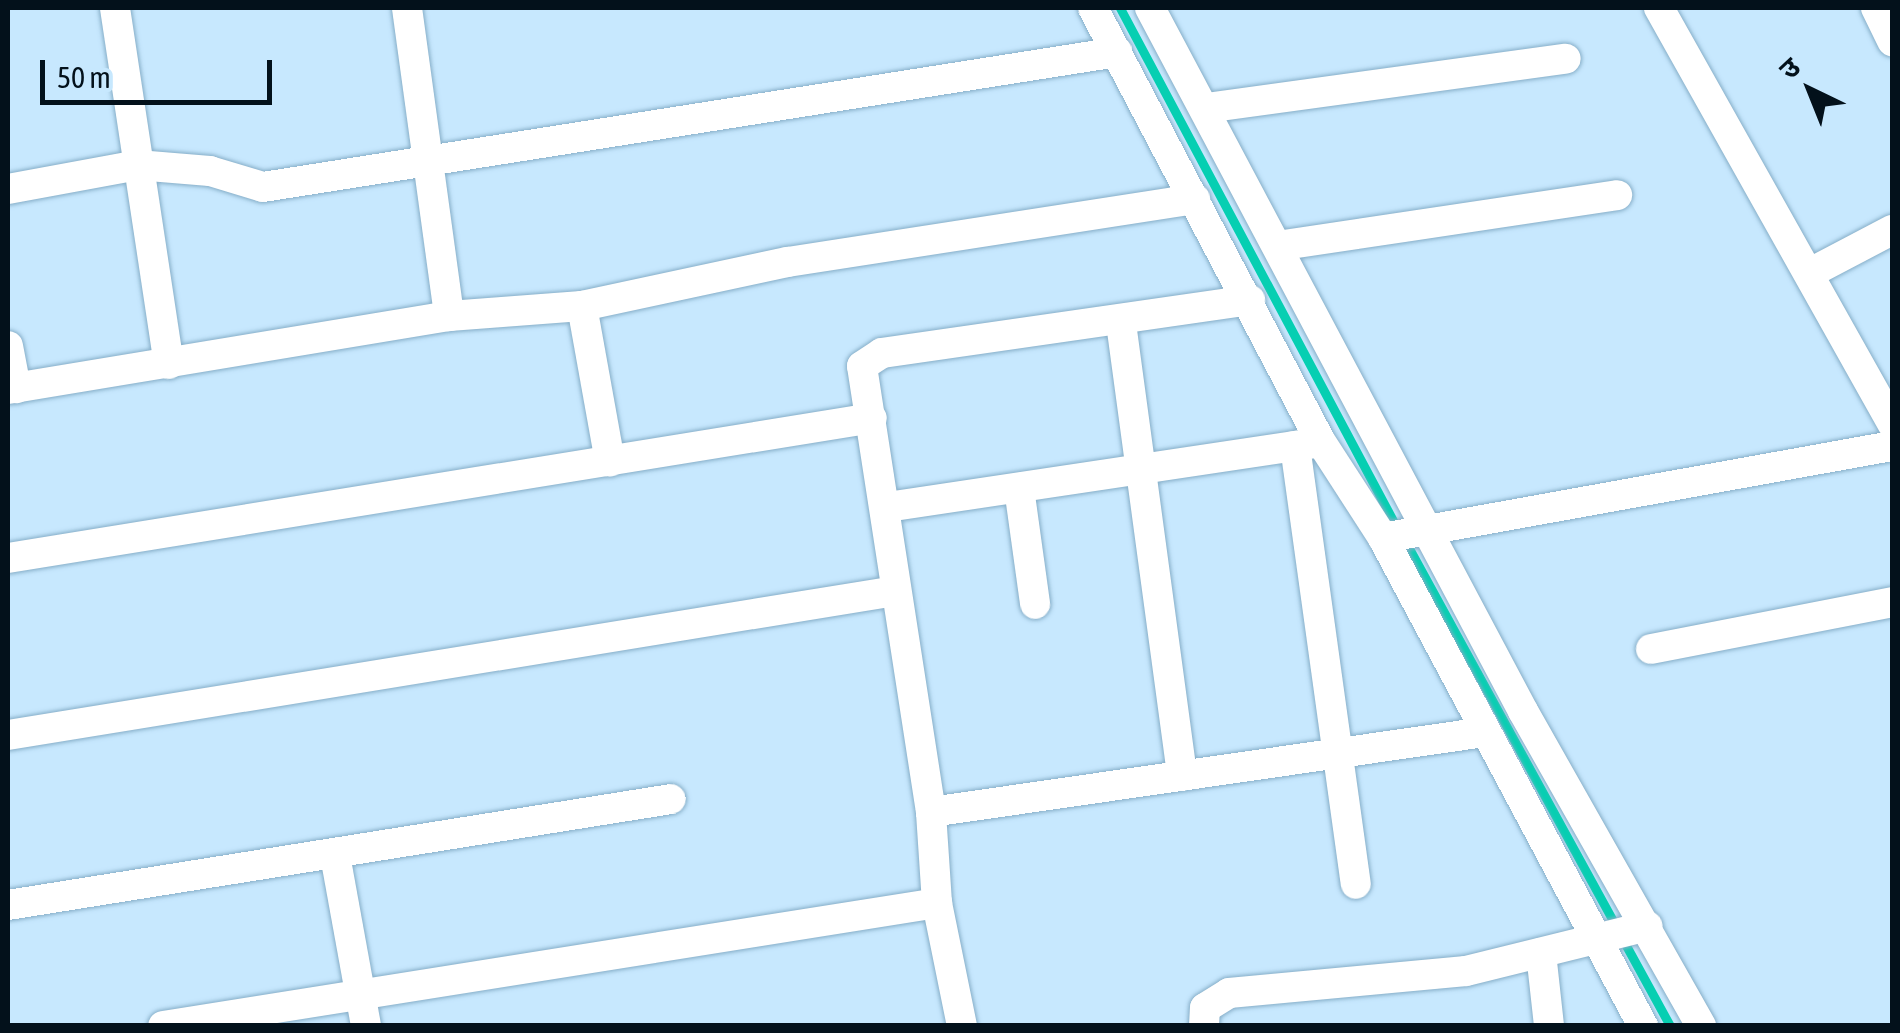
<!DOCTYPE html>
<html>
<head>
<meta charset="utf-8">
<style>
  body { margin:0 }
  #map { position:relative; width:1900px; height:1033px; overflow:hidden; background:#c7e8fe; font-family:"Asap Condensed","Noto Sans Devanagari",sans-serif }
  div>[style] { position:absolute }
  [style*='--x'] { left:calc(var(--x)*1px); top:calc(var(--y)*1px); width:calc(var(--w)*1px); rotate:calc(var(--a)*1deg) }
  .stream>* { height:9px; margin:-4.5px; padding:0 4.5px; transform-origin:4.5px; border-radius:4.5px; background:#06cfb2 }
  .roads { filter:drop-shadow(0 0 2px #86aec8) drop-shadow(0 0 2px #86aec8) }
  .street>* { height:30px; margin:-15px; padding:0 15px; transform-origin:15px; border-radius:15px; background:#fff }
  span { translate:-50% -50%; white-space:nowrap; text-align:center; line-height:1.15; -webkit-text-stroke:8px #c7e8fe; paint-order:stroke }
  .frame { position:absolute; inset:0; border:10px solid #03111b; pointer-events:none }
  .north { position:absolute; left:1760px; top:40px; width:100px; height:100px; -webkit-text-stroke:8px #c7e8fe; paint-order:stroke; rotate:317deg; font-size:28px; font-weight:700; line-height:40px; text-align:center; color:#03111b }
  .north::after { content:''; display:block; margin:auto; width:35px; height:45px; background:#03111b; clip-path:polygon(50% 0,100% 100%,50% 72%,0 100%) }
  .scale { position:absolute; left:40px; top:60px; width:232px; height:45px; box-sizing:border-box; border:5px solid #03111b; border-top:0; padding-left:12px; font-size:30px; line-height:35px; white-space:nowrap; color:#03111b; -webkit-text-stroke:8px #c7e8fe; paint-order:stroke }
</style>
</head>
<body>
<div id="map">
  <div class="stream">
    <div style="--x:1120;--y:8;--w:589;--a:61.96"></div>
    <div style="--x:1405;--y:541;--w:440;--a:61.3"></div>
    <div style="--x:1623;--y:940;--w:98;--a:61.3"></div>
  </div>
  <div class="roads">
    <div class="street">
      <div style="--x:115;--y:8;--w:360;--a:81.4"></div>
      <div style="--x:407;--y:8;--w:311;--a:82.2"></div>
      <div style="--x:1093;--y:8;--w:490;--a:62.3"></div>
      <div style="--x:1321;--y:442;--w:114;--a:57.1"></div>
      <div style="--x:1383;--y:538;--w:553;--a:61.95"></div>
      <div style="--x:1150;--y:8;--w:796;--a:62.05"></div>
      <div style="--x:1523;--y:711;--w:362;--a:60.5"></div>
      <div style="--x:1659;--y:8;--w:477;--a:60.7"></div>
      <div style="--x:1876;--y:8;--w:37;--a:64"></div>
      <div style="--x:1206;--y:108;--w:363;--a:-7.8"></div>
      <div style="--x:8;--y:189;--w:131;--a:-10.5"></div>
      <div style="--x:137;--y:165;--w:73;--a:4.7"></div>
      <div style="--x:210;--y:171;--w:55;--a:16.8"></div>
      <div style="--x:263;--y:187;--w:865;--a:-8.98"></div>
      <div style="--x:1277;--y:246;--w:344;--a:-8.5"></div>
      <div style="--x:1810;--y:273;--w:93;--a:-27.7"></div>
      <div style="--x:582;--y:306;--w:158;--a:79.8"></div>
      <div style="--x:1121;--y:323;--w:457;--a:82.3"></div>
      <div style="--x:8;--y:346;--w:43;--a:79.2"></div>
      <div style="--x:8;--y:389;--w:447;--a:-9.4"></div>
      <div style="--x:449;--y:316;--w:133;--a:-4.3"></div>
      <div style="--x:582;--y:306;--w:211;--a:-12.1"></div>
      <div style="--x:788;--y:262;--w:412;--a:-8.8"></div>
      <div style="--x:1295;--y:446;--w:442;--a:82.1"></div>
      <div style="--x:1019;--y:488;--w:117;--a:82.1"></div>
      <div style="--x:887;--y:507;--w:432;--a:-8.5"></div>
      <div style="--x:1383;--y:538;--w:517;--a:-10.25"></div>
      <div style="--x:8;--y:558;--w:875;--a:-9.2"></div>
      <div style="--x:1651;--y:649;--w:246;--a:-11"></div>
      <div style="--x:8;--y:735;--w:899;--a:-9.22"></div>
      <div style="--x:931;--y:812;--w:560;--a:-8.22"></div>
      <div style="--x:335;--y:855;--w:174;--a:79.7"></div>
      <div style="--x:8;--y:905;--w:671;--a:-9.08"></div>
      <div style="--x:1541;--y:953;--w:73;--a:83.7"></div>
      <div style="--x:163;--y:1026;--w:784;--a:-9.03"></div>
      <div style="--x:962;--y:1026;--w:126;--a:-101.5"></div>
      <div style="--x:937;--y:903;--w:91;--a:-93.8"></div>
      <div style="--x:931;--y:812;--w:451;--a:-98.8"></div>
      <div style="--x:862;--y:366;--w:24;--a:-33"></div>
      <div style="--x:882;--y:353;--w:372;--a:-8.2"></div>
      <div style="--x:1204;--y:1026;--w:18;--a:-87"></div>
      <div style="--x:1205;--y:1008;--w:28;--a:-32"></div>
      <div style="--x:1229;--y:993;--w:238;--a:-5.3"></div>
      <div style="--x:1466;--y:971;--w:187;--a:-13.9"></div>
    </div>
  </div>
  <div class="frame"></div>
  <div class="north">उ</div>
  <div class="scale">50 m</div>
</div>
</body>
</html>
